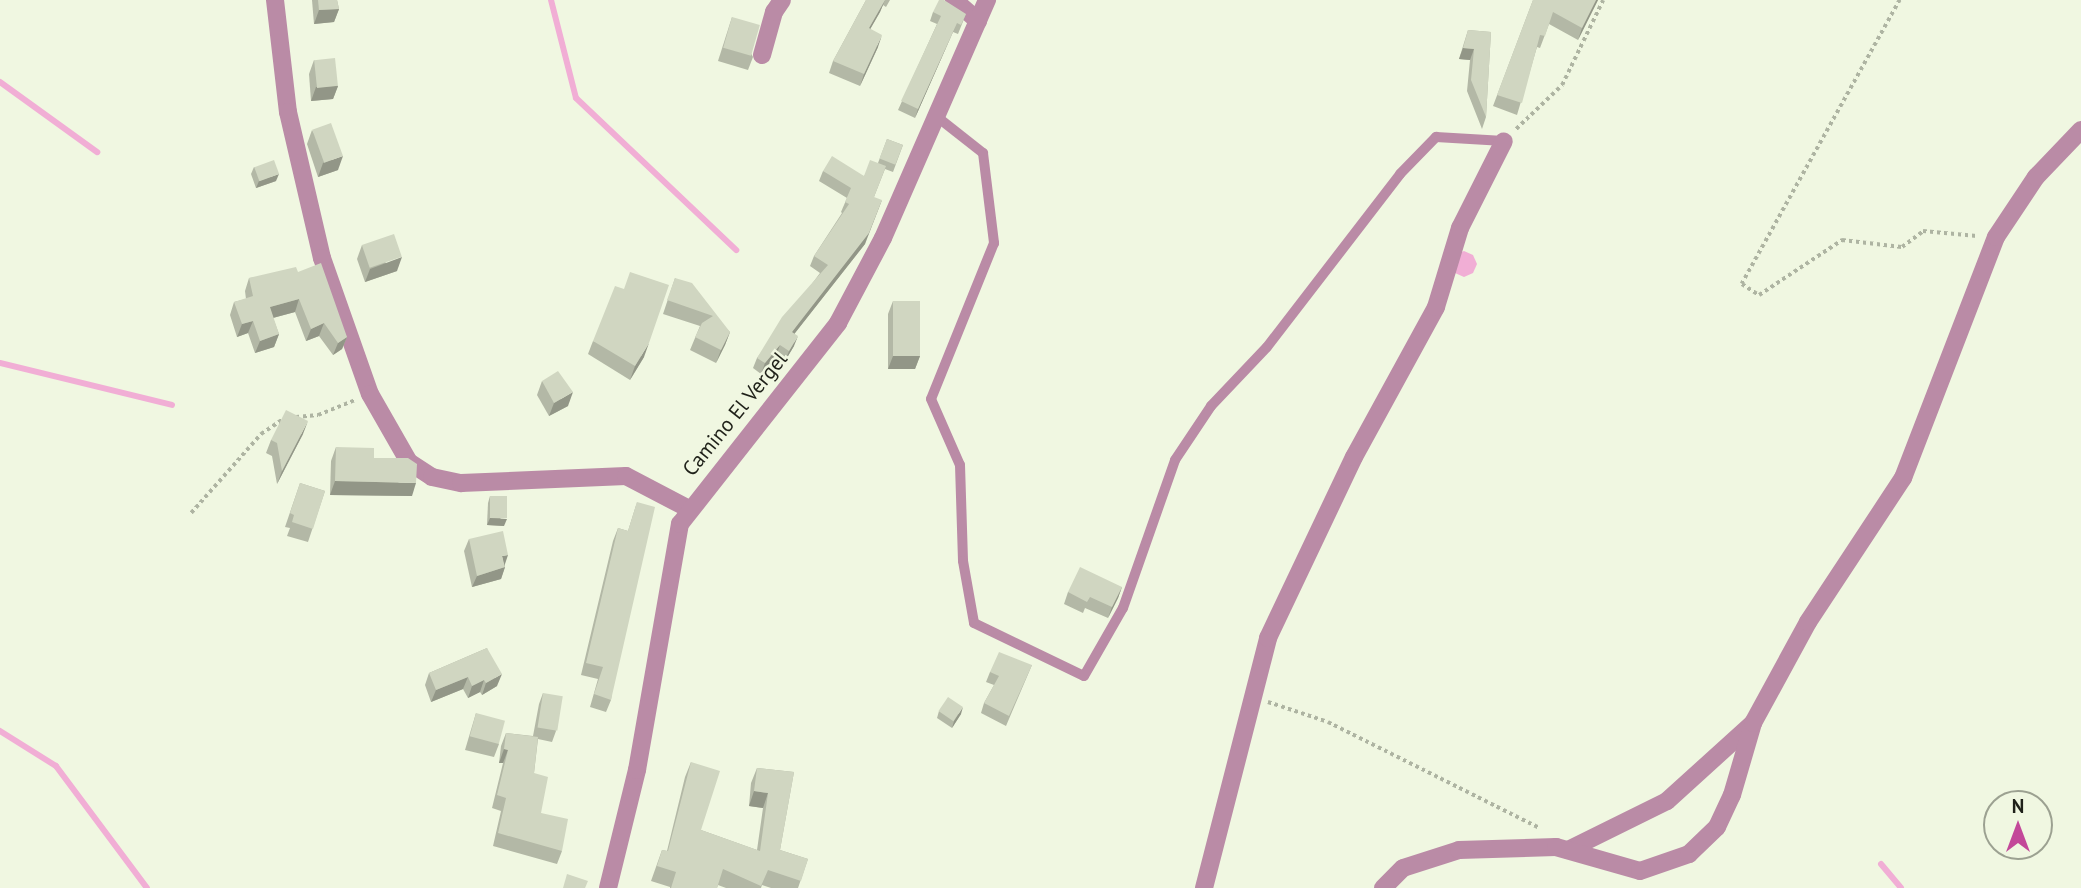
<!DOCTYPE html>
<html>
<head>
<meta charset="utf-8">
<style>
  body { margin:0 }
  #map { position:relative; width:2081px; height:888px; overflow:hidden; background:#f0f7e1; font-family:"PT Sans",sans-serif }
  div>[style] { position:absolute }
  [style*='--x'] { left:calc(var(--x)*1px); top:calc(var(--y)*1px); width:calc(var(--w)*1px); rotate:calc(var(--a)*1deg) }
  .water>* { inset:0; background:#f1aed5 }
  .stream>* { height:6px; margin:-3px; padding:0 3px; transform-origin:3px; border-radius:3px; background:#f1aed5 }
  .path>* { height:3.5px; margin-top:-1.75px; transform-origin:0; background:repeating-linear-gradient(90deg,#aeb4a2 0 3.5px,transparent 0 7px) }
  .service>* { height:10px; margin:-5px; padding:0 5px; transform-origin:5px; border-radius:5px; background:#ba8ba6 }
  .minor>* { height:18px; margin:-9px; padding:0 9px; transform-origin:9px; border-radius:9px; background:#ba8ba6 }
  .tertiary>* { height:18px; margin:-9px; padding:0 9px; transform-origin:9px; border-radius:9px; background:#ba8ba6 }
  .wall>* { inset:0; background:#b3b8a6 }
  .shaded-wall>* { inset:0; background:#929687 }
  .building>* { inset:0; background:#d0d6c1; transform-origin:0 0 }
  span { translate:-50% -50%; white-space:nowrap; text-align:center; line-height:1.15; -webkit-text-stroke:5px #f0f7e1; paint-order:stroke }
  .street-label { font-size:21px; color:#1f2119 }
  .north { position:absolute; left:1983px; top:790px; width:70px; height:70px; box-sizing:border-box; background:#f0f7e1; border:2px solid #9ca191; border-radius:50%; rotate:0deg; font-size:19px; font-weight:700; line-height:28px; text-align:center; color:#1f2119 }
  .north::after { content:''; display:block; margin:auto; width:24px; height:32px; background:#c34899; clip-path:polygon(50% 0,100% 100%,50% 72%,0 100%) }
</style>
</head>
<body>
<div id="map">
  <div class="water">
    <div style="clip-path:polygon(1464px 251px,1473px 255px,1477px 264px,1473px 273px,1464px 277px,1455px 273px,1455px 255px)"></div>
  </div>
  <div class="stream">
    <div style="--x:551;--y:0;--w:101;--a:75.7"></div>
    <div style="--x:576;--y:98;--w:221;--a:43.5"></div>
    <div style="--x:0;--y:82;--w:120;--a:35.8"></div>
    <div style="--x:0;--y:363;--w:177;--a:13.7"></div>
    <div style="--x:0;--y:731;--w:66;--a:32"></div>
    <div style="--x:56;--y:766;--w:152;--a:53.3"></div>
    <div style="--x:1881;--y:864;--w:31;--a:50"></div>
  </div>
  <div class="path">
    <div style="--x:1900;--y:0;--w:325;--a:119.1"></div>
    <div style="--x:1742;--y:284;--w:20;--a:33"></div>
    <div style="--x:1759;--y:295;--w:100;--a:-33.5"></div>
    <div style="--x:1842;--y:240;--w:60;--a:6.7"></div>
    <div style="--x:1902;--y:247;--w:26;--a:-37"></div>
    <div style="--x:1923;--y:231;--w:54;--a:5.3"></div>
    <div style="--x:1516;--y:129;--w:64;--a:-43.7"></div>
    <div style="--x:1562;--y:85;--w:94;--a:-64.2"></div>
    <div style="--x:296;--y:417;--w:22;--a:-5"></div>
    <div style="--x:318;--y:415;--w:40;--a:-22"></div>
    <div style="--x:191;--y:513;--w:106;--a:-48.5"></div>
    <div style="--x:261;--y:434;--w:25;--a:-34"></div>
    <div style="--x:1268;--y:702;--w:63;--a:18.4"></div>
    <div style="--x:1328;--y:722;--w:237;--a:26.6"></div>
  </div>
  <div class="service">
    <div style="--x:936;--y:116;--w:60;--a:38.2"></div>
    <div style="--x:983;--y:153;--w:91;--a:83"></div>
    <div style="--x:994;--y:243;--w:168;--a:112"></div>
    <div style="--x:931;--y:399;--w:72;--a:66.3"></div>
    <div style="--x:960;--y:465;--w:96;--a:88.2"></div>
    <div style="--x:963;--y:561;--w:63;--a:79.9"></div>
    <div style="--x:974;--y:623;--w:122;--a:25.7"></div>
    <div style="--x:1084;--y:676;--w:78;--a:-60.2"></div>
    <div style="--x:1123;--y:608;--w:157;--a:-70.6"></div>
    <div style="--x:1175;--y:460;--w:65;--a:-56.3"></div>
    <div style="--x:1211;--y:406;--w:81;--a:-46.5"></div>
    <div style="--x:1267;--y:347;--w:218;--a:-52.4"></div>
    <div style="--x:1400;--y:174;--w:52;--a:-45.8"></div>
    <div style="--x:1436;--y:137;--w:68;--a:3.4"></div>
  </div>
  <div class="minor">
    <div style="--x:275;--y:0;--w:113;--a:83.4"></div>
    <div style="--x:288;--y:112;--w:150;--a:76.9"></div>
    <div style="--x:322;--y:258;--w:144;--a:70.6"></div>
    <div style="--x:370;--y:394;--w:78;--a:60.2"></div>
    <div style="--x:409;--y:462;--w:27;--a:33"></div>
    <div style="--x:432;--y:477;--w:30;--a:12"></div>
    <div style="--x:461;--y:483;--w:165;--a:-2.4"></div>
    <div style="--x:626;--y:476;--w:71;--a:27.6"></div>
    <div style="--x:954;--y:0;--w:32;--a:41"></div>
    <div style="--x:762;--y:55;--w:45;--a:-74.4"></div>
    <div style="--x:774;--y:12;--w:14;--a:-56"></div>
    <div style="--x:1568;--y:850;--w:110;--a:-26.3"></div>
    <div style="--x:1667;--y:801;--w:116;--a:-42.2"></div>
    <div style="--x:1204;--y:888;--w:258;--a:-75.6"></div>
    <div style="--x:1268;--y:638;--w:200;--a:-64.6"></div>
    <div style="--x:1354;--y:457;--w:171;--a:-61.3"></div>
    <div style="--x:1436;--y:307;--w:83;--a:-73.1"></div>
    <div style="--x:1460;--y:228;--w:97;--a:-63.2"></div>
    <div style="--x:1383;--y:888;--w:28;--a:-45"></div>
    <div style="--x:1403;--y:868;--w:59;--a:-17.8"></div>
    <div style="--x:1459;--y:850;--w:97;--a:-1.8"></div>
    <div style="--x:1556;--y:847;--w:87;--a:15.9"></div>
    <div style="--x:1640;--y:871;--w:52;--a:-19.1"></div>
    <div style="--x:1689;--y:854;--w:39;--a:-44"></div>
    <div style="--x:1717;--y:827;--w:35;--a:-65"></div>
    <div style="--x:1732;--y:795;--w:75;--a:-73.7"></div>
    <div style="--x:1753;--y:723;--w:115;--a:-61.4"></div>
    <div style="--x:1808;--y:622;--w:173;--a:-56.6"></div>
    <div style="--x:1903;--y:478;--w:258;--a:-68.9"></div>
    <div style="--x:1996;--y:237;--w:72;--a:-56.3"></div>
    <div style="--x:2036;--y:177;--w:65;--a:-46.2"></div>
  </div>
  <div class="tertiary">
    <div style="--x:608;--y:888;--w:122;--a:-76.2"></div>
    <div style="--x:637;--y:770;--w:250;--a:-80.1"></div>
    <div style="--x:680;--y:524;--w:256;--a:-51.8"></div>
    <div style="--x:838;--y:323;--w:96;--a:-62.1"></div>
    <div style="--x:883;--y:238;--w:260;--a:-66.4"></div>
  </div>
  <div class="wall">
    <div style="clip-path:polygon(312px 0,337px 0,339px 9px,334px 22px,314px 24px)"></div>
    <div style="clip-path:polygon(866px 0,890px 0,886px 7px,883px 5px,880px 12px,870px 29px,878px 47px,860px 86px,829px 73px,833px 61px)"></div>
    <div style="clip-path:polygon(1533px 0,1598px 0,1578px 40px,1549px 24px,1540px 48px,1537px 47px,1517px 115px,1493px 106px)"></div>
    <div style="clip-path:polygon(933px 12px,966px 14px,958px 34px,953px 32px,915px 118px,898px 110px,937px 24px,930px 21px)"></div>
    <div style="clip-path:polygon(732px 17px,753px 57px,748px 70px,718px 61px)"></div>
    <div style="clip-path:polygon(1468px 30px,1491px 32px,1486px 117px,1482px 129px,1467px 91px,1470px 60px,1459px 59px)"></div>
    <div style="clip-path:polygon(314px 60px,338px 86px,333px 99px,311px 101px,309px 74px)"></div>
    <div style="clip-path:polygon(312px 130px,338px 170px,318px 177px,307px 144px)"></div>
    <div style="clip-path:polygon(887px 139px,903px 145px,893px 172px,885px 169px,874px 197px,865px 244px,794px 334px,794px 346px,785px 361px,776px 356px,761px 374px,753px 368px,757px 358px,820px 273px,810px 266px,814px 256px,842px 213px,841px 212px,847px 198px,819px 181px,823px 171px,864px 176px,878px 163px)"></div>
    <div style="clip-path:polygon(254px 167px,276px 181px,256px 188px,251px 174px)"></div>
    <div style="clip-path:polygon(362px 245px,397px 271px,365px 282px,357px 259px)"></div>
    <div style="clip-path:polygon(298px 272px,347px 337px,342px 349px,333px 355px,319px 336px,306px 341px,295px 312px,273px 318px,279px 334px,274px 347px,255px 353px,248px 333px,237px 337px,230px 315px,234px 302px,246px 299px,245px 291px,249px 278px)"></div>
    <div style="clip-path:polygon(675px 278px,730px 332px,725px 345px,716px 363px,690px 350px,700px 326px,663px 314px)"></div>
    <div style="clip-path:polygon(893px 301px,920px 356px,915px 369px,888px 369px,888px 314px)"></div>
    <div style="clip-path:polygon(593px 341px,644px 357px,630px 380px,588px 354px)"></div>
    <div style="clip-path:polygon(542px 381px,568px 406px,549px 416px,537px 395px)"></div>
    <div style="clip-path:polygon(303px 434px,277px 484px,272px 456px,266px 453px,271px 440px)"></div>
    <div style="clip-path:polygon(336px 447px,374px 458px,412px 496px,330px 495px,331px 461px)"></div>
    <div style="clip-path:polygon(300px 483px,325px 491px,308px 542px,287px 536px,290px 528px,285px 527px)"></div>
    <div style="clip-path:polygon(490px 496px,504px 526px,487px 525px,488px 503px)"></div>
    <div style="clip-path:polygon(637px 502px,611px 700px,606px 712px,590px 707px,598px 679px,581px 675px,613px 541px,618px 528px,628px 531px)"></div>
    <div style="clip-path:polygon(469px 539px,505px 564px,505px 567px,501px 579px,472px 587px,464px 551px)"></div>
    <div style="clip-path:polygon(1122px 587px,1118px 598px,1108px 618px,1085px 608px,1083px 613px,1064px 604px,1068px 592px)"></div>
    <div style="clip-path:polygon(487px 648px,497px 686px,482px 695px,480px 692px,468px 698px,463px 689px,431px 702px,425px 685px,429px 673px)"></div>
    <div style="clip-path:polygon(1032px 665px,1006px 726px,981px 713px,984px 703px,994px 685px,986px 682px,990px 672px)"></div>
    <div style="clip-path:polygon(543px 693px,556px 731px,552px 742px,538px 739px,534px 773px,541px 813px,562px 851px,557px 864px,493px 846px,501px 811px,492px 808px,503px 763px,499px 763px,501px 746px,506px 733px,533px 736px,539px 704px)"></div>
    <div style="clip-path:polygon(939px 711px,961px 714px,952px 728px,937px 718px)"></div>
    <div style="clip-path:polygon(476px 713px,499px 744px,494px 757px,465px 750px)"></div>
    <div style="clip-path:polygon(691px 762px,701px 830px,757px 850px,763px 808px,749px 806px,751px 783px,757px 768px,794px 772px,780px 850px,808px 859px,798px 888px,771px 888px,762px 885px,761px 888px,726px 888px,718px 885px,717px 888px,670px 888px,670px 887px,651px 881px,662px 850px,667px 851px,685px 777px)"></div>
  </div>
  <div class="shaded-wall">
    <div style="clip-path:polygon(885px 0,880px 12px,864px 40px,869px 28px)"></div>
    <div style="clip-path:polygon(1596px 0,1598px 0,1578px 40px,1582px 28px)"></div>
    <div style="clip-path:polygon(339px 9px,334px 22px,314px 24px,319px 10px)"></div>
    <div style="clip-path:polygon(957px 23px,953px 32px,915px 118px,918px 109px)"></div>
    <div style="clip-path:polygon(882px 35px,878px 47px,860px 86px,864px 74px)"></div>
    <div style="clip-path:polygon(1463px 48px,1474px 49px,1470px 60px,1459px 59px)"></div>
    <div style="clip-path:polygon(338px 86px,333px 99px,311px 101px,316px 87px)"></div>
    <div style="clip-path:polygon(343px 156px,338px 170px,318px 177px,323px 163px)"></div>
    <div style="clip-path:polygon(279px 174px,276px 181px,256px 188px,259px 181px)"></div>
    <div style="clip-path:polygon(882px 200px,865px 244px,788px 342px,792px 332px)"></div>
    <div style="clip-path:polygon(402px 257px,397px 271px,365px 282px,370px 269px)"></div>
    <div style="clip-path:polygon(299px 299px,295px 312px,265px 320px,270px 307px)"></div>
    <div style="clip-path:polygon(253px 321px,248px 333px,237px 337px,242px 324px)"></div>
    <div style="clip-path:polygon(324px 323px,319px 336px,306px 341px,311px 329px)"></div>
    <div style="clip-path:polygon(730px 332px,725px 345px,716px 363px,721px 350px)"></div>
    <div style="clip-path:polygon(279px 334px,274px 347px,255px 353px,260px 341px)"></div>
    <div style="clip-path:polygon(798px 336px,794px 346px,785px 361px,789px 351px)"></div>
    <div style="clip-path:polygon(347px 337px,342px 349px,333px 355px,338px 343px)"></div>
    <div style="clip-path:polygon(649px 343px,644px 357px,630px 380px,635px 366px)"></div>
    <div style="clip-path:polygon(780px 345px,776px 356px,761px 374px,765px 363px)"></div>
    <div style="clip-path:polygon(893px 356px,920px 356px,915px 369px,888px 369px)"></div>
    <div style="clip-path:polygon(573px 392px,568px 406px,549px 416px,554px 403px)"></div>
    <div style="clip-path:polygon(308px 421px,303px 434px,277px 484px,282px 471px)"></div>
    <div style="clip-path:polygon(335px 481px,416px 483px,412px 496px,330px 495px)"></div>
    <div style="clip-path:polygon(490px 518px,507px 519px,504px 526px,487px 525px)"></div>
    <div style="clip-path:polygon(508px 555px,504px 567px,502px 556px)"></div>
    <div style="clip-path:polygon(505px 567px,501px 579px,472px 587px,477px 576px)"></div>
    <div style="clip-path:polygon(1122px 587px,1118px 598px,1108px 618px,1112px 607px)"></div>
    <div style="clip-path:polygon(502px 674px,497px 686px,482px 695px,486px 683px)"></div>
    <div style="clip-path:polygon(468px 677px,463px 689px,431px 702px,436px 690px)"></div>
    <div style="clip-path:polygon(484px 680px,480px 692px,468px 698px,472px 686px)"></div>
    <div style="clip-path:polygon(963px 707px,961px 714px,952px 728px,954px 721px)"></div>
    <div style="clip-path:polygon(504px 749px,508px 750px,503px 763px,499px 763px)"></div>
    <div style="clip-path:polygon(754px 791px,768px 793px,763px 808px,749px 806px)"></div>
  </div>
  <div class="building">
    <div style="clip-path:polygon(318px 0,337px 0,339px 9px,319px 10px)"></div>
    <div style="clip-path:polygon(866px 0,885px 0,869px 28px,882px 35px,864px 74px,833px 61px)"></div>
    <div style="clip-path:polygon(939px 0,944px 0,966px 14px,961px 25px,957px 23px,918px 109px,901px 101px,941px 16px,933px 12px)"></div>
    <div style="clip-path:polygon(1533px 0,1596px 0,1582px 28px,1553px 12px,1545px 36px,1540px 35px,1522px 103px,1497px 95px)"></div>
    <div style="left:732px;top:17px;width:29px;height:32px;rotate:16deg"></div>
    <div style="clip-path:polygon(1468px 30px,1491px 32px,1486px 117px,1471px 80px,1474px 49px,1463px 48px)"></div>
    <div style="left:335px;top:58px;width:28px;height:21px;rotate:84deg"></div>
    <div style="left:331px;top:123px;width:35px;height:20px;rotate:70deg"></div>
    <div style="left:887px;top:139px;width:17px;height:21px;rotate:21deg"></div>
    <div style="clip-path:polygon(832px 156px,864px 176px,870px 160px,886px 166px,874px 197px,882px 200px,869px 233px,792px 332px,798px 336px,789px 351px,780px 345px,765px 363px,757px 358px,782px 317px,828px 265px,814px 256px,849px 204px,845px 202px,851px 188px,823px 171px)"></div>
    <div style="left:274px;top:160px;width:15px;height:21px;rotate:70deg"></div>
    <div style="left:394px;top:234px;width:24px;height:34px;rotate:71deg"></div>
    <div style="clip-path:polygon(321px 263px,347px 337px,338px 343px,324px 323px,311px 329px,299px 299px,270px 307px,279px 334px,260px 341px,253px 321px,242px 324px,234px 302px,253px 296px,249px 278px,296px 267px,298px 272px)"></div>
    <div style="clip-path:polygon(630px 272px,669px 285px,649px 343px,635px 366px,593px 341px,615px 286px,624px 289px)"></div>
    <div style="clip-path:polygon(675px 278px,692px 283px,730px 332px,721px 350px,695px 337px,702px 323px,713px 316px,667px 300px)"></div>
    <div style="left:893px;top:301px;width:27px;height:55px"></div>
    <div style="clip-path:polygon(558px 371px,573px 392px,554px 403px,542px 381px)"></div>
    <div style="clip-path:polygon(286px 410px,308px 421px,282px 471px,277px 443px,271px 440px)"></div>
    <div style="clip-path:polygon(336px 447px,374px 448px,374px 458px,408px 458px,417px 464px,416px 483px,335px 481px)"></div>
    <div style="clip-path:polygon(300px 483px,325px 491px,313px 529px,292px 522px,294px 515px,290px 513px)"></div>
    <div style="left:490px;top:496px;width:17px;height:22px"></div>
    <div style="clip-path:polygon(637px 502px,655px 507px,611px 700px,594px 694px,603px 667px,586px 663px,618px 528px,628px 531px)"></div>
    <div style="clip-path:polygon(503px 531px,508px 555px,502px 556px,505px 567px,477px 576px,469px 539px)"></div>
    <div style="clip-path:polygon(1080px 567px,1122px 587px,1112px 607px,1090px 597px,1087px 602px,1068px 592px)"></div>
    <div style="clip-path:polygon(487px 648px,502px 674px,486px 683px,484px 680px,472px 686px,468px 677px,436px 690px,429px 673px)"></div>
    <div style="clip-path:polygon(999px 652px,1032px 665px,1009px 716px,984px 703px,999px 676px,990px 672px)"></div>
    <div style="left:543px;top:693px;width:20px;height:35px;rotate:9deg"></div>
    <div style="left:948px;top:697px;width:18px;height:17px;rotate:34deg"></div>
    <div style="left:476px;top:713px;width:30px;height:24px;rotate:15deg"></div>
    <div style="clip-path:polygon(506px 733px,538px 737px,534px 773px,548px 777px,541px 813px,568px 819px,562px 851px,498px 833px,506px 798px,497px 795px,508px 750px,504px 749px)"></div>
    <div style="clip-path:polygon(691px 762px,720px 771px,701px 830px,760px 851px,768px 793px,754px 791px,757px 768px,794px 772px,780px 850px,808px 859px,801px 881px,768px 870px,761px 886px,723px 869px,717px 888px,671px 888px,676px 872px,657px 866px,662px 850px,668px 851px)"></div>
    <div style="clip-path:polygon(567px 874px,588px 881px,585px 888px,563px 888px)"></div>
  </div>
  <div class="street-label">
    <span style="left:735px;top:414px;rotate:-51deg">Camino El Vergel</span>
  </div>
  <div class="north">N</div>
</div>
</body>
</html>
